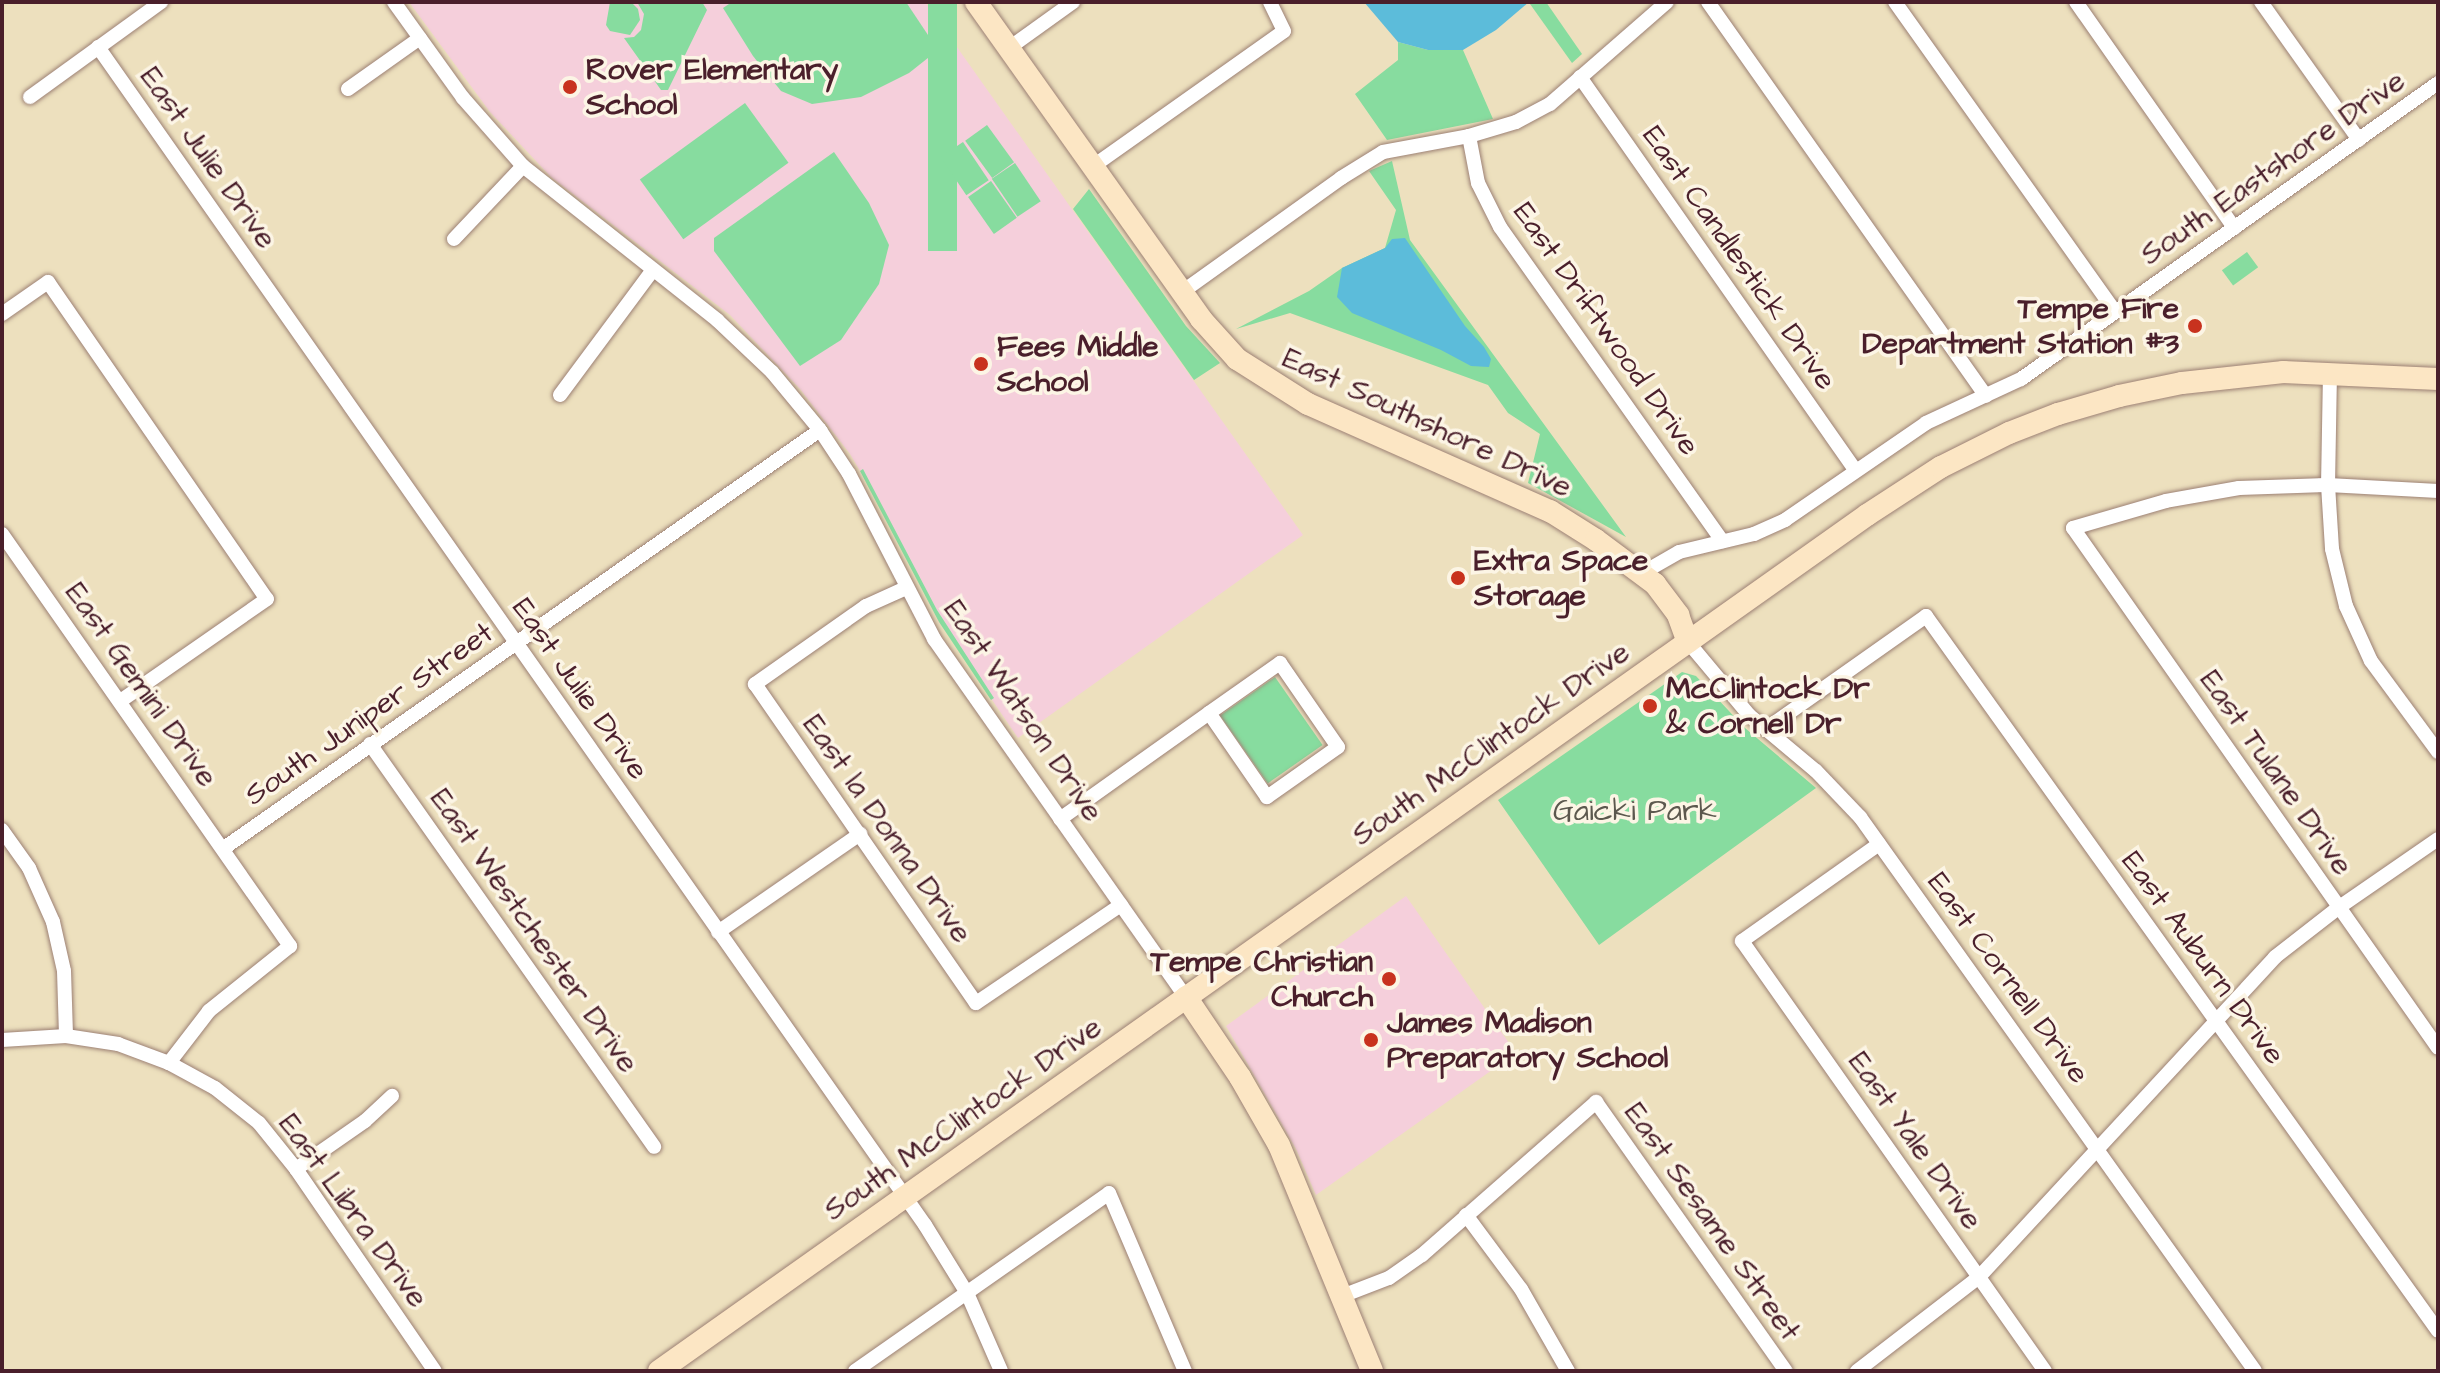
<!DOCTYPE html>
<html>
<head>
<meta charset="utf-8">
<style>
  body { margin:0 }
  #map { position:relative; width:2440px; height:1373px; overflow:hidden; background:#ede0be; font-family:"Architects Daughter",sans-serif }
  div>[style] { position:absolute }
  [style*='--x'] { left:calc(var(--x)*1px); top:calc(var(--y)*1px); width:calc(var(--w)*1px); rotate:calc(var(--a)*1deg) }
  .built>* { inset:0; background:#f5cfdb }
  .green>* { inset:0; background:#87dc9f; transform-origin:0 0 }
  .water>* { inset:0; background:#5cbcda }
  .roads { filter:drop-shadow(0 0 2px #9c8074) drop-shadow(0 0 2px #9c8074) }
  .street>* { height:14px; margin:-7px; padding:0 7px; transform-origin:7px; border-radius:7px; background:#fff }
  .secondary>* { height:22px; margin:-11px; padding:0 11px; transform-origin:11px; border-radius:11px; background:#fce6c4 }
  .dots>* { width:22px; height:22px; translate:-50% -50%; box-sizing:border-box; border:4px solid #fcf5e5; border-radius:50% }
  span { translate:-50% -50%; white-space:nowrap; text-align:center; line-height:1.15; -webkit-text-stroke:7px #fcf5e5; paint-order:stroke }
  .poi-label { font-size:30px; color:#4a1f2b; font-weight:700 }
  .left { translate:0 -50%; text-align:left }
  .right { translate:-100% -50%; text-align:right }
  .street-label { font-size:30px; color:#4a1f2b }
  .park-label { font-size:30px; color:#5c584e }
  .frame { position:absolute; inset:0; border:4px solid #4a1f2b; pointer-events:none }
</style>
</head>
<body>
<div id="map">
  <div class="built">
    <div style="clip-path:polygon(409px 2px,925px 2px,1303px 535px,1018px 738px,939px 622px,880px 505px,850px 454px,800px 389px,730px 315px,551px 177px,490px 112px)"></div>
    <div style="clip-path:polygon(1406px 896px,1516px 1053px,1316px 1195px,1296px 1149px,1226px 1026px)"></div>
  </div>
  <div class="green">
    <div style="clip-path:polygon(610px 2px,631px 2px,638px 9px,640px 20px,630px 35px,610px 31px,606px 25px)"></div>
    <div style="clip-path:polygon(637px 2px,702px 2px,707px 10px,668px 90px,661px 90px,624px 38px,634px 37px,641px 30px,644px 14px)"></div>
    <div style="clip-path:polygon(732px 2px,906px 2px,938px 50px,909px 73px,861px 97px,812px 104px,781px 91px,753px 56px,723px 8px)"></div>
    <div style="left:928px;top:2px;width:29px;height:249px"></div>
    <div style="clip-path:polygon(1532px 2px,1546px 2px,1582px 54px,1572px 63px,1530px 4px)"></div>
    <div style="clip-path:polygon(1398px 42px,1428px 50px,1463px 50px,1493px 119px,1387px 140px,1355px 94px,1398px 60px)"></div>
    <div style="left:745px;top:103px;width:74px;height:130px;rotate:54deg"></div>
    <div style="left:987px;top:125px;width:46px;height:27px;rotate:54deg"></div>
    <div style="left:963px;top:142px;width:46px;height:27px;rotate:56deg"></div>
    <div style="clip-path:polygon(834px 152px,869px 203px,889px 245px,879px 284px,841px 340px,800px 366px,714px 251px,714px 238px)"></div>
    <div style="clip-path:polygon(1392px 161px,1410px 240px,1626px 537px,1528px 483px,1540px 434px,1508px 413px,1488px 385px,1290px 313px,1236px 329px,1309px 291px,1342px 268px,1385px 248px,1396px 210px,1369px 171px)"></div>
    <div style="left:1015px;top:163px;width:46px;height:28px;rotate:56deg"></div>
    <div style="left:991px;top:181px;width:45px;height:28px;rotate:55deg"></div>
    <div style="clip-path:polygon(1089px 189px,1186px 326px,1220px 363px,1194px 380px,1073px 209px)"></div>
    <div style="left:2247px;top:252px;width:19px;height:31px;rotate:54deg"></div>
    <div style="clip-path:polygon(863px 469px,937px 610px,994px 698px,991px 700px,939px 622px,860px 471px)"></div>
    <div style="clip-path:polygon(1682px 672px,1696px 676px,1745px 728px,1816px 788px,1599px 945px,1498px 800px)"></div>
    <div style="left:1275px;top:677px;width:83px;height:67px;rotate:55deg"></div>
  </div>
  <div class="water">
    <div style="clip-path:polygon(1364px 2px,1529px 2px,1496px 30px,1463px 50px,1428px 50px,1398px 42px)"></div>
    <div style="clip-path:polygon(1405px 238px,1465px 326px,1484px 347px,1491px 359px,1489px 367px,1471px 366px,1441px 350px,1352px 313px,1337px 297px,1342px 268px,1385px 248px,1392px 239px)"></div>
  </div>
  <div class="roads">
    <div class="street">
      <div style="--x:394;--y:2;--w:118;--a:54.3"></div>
      <div style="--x:463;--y:98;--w:91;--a:48.6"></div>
      <div style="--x:523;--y:166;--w:248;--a:38.4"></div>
      <div style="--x:717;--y:320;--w:76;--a:43.4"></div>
      <div style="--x:772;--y:372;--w:75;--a:50.4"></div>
      <div style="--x:820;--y:430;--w:53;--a:56.6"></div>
      <div style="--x:849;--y:474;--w:186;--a:62.7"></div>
      <div style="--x:934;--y:639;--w:438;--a:54.9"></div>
      <div style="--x:1708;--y:2;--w:482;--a:54.8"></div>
      <div style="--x:1895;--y:2;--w:380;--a:54.6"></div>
      <div style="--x:2076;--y:2;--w:276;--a:55"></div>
      <div style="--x:2261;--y:2;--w:169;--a:54.6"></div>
      <div style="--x:98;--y:47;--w:1439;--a:54.93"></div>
      <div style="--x:925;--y:1225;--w:80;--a:58.3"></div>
      <div style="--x:967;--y:1293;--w:85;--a:66.4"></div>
      <div style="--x:1009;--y:48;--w:79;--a:-35.7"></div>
      <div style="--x:1580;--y:77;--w:478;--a:55"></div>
      <div style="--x:348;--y:89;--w:88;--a:-35.3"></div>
      <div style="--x:30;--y:97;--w:162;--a:-35.9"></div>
      <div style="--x:1469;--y:136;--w:48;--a:79.2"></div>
      <div style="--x:1478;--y:183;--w:49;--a:63.4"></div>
      <div style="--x:1500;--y:227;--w:385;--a:54.7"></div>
      <div style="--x:1092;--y:167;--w:235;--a:-35.3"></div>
      <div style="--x:1284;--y:31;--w:32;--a:-116"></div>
      <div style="--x:454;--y:239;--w:100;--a:-46.6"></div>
      <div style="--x:1182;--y:292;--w:196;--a:-35.6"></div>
      <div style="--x:1341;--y:178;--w:49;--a:-31.8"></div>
      <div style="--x:1383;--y:152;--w:87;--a:-10.5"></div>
      <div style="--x:1469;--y:136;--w:49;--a:-16.6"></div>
      <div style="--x:1516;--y:122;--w:38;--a:-28"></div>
      <div style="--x:1550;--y:104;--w:155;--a:-41.1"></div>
      <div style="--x:2;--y:314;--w:56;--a:-34.8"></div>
      <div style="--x:48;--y:282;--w:385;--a:55.4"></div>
      <div style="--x:267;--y:599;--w:179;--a:145.2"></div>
      <div style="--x:2330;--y:372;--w:113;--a:91"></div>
      <div style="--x:2328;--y:485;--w:64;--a:86.4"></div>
      <div style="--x:2332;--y:549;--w:59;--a:76.2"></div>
      <div style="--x:2346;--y:606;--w:60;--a:65.6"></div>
      <div style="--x:2371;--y:661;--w:113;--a:53.6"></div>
      <div style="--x:560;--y:395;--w:156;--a:-53.4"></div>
      <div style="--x:2438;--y:491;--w:110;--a:-176.9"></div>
      <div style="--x:2328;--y:485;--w:89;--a:178.1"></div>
      <div style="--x:2239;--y:488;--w:74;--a:169.9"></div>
      <div style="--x:2166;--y:501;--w:97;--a:163.8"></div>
      <div style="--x:2073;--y:528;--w:635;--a:54.93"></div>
      <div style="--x:2;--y:534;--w:503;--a:55.05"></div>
      <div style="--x:290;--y:946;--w:104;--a:141.3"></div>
      <div style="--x:209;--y:1011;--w:66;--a:127.6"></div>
      <div style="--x:1639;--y:575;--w:46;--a:-29.9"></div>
      <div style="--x:1679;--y:552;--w:77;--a:-13.5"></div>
      <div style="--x:1754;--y:534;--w:34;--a:-24"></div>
      <div style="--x:1785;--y:520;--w:171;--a:-34.5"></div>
      <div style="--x:1926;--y:423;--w:105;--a:-24.9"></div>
      <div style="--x:2021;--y:379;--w:511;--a:-35.37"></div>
      <div style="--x:906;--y:588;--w:44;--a:155.8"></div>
      <div style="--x:866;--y:606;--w:136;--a:144.9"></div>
      <div style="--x:755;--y:684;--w:388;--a:55.3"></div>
      <div style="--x:976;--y:1003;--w:175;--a:-34.1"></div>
      <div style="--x:1688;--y:642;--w:95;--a:50.1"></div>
      <div style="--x:1749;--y:715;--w:87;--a:39.9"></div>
      <div style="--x:1816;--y:771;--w:64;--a:46.3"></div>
      <div style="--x:1860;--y:817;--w:680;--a:54.51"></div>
      <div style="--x:1280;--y:663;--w:102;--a:55.4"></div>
      <div style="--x:1338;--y:747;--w:87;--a:144.8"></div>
      <div style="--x:1267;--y:797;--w:102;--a:-124.6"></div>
      <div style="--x:1209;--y:713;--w:87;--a:-35.2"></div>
      <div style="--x:1766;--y:729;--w:196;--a:-35.2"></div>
      <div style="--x:1926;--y:616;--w:879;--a:54.39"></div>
      <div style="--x:370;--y:744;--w:493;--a:54.8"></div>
      <div style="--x:1060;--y:819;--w:183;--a:-35.4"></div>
      <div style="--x:2;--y:830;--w:47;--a:54.6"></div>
      <div style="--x:29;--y:868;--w:59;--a:66"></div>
      <div style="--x:53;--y:922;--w:50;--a:77.3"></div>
      <div style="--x:64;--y:971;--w:65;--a:88.2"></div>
      <div style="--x:1879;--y:844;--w:168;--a:144.7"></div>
      <div style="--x:1742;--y:941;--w:526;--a:54.83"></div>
      <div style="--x:224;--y:848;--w:728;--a:-35.04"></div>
      <div style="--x:718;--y:932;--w:173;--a:-34.6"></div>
      <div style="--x:2;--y:1040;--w:64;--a:-3.6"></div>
      <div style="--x:66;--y:1036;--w:53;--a:8.7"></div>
      <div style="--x:118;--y:1044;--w:54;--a:20.4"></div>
      <div style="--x:169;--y:1063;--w:52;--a:28.5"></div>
      <div style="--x:215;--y:1088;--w:56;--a:38.5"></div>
      <div style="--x:259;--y:1123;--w:59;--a:51.2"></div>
      <div style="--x:296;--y:1169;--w:245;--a:55.5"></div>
      <div style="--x:296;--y:1169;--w:84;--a:-34.8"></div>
      <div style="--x:365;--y:1121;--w:37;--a:-43"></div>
      <div style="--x:1466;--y:1215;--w:92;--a:53.4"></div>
      <div style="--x:1521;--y:1289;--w:95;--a:60.2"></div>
      <div style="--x:1342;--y:1296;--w:50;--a:-21"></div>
      <div style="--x:1389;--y:1278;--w:40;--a:-34.9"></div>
      <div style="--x:1422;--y:1255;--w:232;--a:-41.3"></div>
      <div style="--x:1596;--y:1102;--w:329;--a:54.8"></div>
      <div style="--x:855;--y:1371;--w:310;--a:-35"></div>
      <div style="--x:1109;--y:1193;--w:194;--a:66.9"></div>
      <div style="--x:1857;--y:1371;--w:154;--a:-37.6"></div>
      <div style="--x:1979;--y:1277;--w:436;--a:-47.2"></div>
      <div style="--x:2275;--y:957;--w:80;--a:-37.9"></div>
      <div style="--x:2338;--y:908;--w:121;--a:-34.6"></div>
    </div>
    <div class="secondary">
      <div style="--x:976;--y:2;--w:389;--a:54.6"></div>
      <div style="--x:1201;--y:319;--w:54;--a:48"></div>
      <div style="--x:1237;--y:359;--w:84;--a:32.4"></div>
      <div style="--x:1308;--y:404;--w:265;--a:23.9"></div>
      <div style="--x:1550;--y:511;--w:54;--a:32.2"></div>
      <div style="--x:1596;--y:540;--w:74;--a:36.7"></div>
      <div style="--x:1655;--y:584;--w:39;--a:53"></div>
      <div style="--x:1678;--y:615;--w:29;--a:70"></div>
      <div style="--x:1186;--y:997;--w:97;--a:56"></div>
      <div style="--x:1240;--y:1077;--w:78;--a:60.2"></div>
      <div style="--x:1279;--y:1145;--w:244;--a:67.6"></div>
      <div style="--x:659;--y:1371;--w:1481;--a:-35.32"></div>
      <div style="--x:1867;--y:515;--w:88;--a:-33"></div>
      <div style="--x:1941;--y:467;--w:76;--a:-26.6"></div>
      <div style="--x:2009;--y:433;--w:53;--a:-21.2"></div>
      <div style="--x:2058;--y:414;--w:64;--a:-16.4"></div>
      <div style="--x:2119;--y:396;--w:64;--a:-11.7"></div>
      <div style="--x:2182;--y:383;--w:102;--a:-6.2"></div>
      <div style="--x:2283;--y:372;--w:155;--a:2.6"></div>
    </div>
  </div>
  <div class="dots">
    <div style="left:570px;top:87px;background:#c8321e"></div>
    <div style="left:2195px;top:326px;background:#c8321e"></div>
    <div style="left:981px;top:364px;background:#c8321e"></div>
    <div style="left:1458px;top:578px;background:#c8321e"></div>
    <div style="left:1650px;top:706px;background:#c8321e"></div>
    <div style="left:1389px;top:979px;background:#c8321e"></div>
    <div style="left:1371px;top:1040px;background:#c8321e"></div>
  </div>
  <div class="poi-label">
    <span class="left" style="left:586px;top:87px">Rover Elementary<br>School</span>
    <span class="right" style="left:2179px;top:326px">Tempe Fire<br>Department Station #3</span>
    <span class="left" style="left:997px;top:364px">Fees Middle<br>School</span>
    <span class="left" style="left:1474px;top:578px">Extra Space<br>Storage</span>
    <span class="left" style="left:1666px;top:706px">McClintock Dr<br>&amp; Cornell Dr</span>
    <span class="right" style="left:1373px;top:979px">Tempe Christian<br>Church</span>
    <span class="left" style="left:1387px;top:1040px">James Madison<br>Preparatory School</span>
  </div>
  <div class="street-label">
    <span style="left:208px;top:158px;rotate:55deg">East Julie Drive</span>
    <span style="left:2273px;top:168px;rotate:-35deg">South Eastshore Drive</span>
    <span style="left:1739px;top:258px;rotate:55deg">East Candlestick Drive</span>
    <span style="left:1606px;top:329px;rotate:55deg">East Driftwood Drive</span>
    <span style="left:1427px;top:423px;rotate:25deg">East Southshore Drive</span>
    <span style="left:141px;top:685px;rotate:55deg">East Gemini Drive</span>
    <span style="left:580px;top:689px;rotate:55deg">East Julie Drive</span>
    <span style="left:1023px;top:711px;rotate:56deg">East Watson Drive</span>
    <span style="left:369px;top:714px;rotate:-35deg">South Juniper Street</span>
    <span style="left:1491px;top:744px;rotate:-35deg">South McClintock Drive</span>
    <span style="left:2276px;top:773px;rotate:55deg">East Tulane Drive</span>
    <span style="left:887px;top:829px;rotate:55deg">East la Donna Drive</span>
    <span style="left:534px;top:931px;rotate:55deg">East Westchester Drive</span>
    <span style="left:2203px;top:958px;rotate:54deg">East Auburn Drive</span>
    <span style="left:2008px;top:978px;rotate:54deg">East Cornell Drive</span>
    <span style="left:963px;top:1119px;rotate:-35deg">South McClintock Drive</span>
    <span style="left:1915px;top:1141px;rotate:55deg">East Yale Drive</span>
    <span style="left:353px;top:1211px;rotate:54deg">East Libra Drive</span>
    <span style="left:1712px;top:1222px;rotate:55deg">East Sesame Street</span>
  </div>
  <div class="park-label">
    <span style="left:1635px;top:811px">Gaicki Park</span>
  </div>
  <div class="frame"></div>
</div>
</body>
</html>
